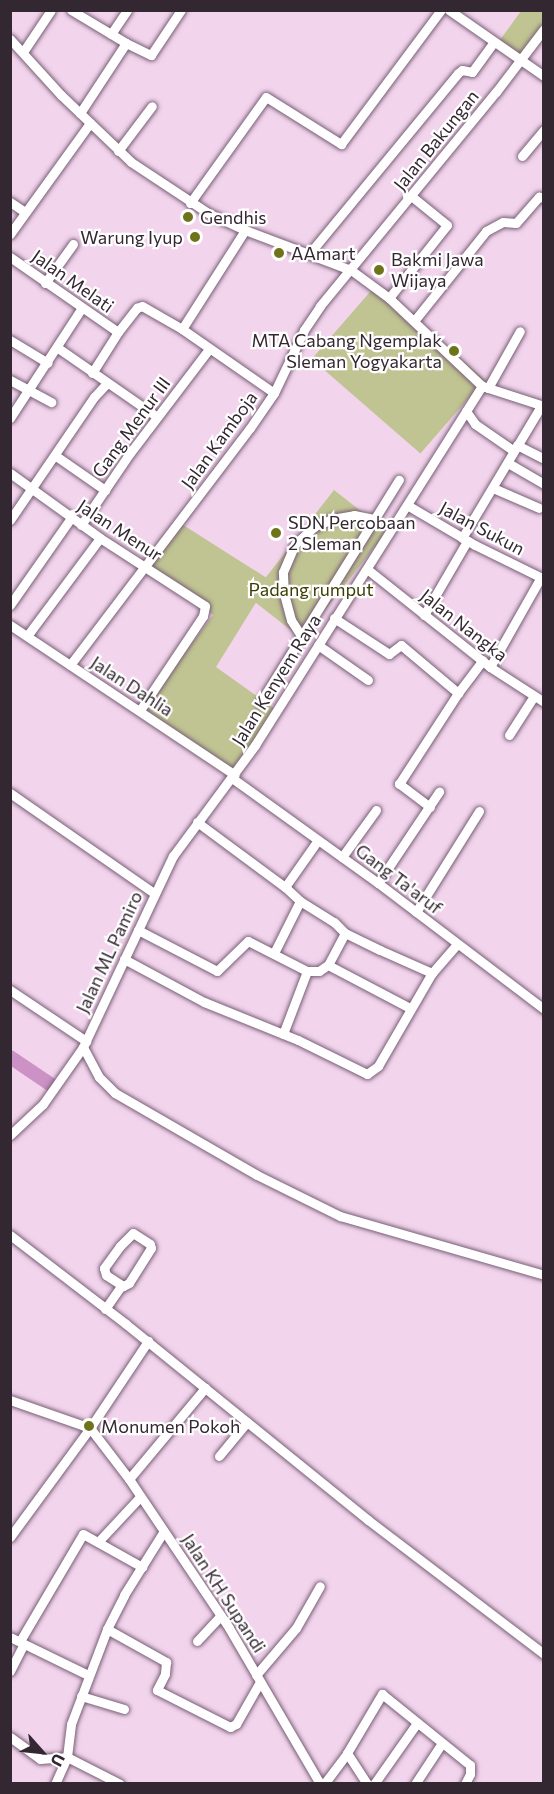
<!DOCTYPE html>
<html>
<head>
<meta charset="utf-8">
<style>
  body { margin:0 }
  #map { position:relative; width:554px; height:1794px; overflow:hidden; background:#f2d4ed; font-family:Commissioner,sans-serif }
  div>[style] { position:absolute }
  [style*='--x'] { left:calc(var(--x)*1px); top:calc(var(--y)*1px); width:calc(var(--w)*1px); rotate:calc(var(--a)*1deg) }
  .green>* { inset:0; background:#c0c492; transform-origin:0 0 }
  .river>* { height:14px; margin:-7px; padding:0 7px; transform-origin:7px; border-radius:7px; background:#cc91c5 }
  .roads { filter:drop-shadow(0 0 2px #785f75) drop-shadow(0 0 2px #785f75) }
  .minor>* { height:9px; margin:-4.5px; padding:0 4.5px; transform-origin:4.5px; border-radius:4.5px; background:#fff }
  .dots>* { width:16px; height:16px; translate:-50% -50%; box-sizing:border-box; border:3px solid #fff; border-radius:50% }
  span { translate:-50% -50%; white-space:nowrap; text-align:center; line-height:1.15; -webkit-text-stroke:4.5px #fff; paint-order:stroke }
  .street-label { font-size:18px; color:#332731 }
  .poi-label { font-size:18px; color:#332731 }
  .left { translate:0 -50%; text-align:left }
  .right { translate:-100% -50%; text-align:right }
  .park-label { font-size:18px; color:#3b3d00 }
  .frame { position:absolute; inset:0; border:12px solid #332731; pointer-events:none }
  .north { position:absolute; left:12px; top:1722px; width:60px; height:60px; -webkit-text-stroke:4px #fff; paint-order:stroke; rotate:117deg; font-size:16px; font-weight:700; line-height:24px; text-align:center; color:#332731 }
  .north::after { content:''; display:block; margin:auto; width:21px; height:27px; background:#332731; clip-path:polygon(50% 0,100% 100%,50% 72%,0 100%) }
</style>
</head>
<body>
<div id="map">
  <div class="green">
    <div style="clip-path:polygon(521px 11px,543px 11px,543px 31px,523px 62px,497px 44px)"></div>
    <div style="left:376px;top:285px;width:144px;height:98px;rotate:41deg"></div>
    <div style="left:334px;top:490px;width:67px;height:137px;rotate:38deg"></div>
    <div style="clip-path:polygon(180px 523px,270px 580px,216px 667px,275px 709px,234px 776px,144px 708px,213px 615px,144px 567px)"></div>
  </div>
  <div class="river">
    <div style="--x:10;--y:1057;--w:48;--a:34"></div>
  </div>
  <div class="roads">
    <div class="minor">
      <div style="--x:71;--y:10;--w:64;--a:31"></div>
      <div style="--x:126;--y:43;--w:84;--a:123.3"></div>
      <div style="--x:449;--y:10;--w:116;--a:34.8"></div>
      <div style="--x:111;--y:34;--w:29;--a:-56"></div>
      <div style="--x:10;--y:39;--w:76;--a:47.7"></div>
      <div style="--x:61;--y:95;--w:97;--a:43.7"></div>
      <div style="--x:131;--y:162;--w:92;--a:33.5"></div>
      <div style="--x:208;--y:213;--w:41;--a:24.7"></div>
      <div style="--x:245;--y:230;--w:113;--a:20.7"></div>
      <div style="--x:351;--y:270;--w:47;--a:36.4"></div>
      <div style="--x:389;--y:298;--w:128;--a:43.4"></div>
      <div style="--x:482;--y:386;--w:65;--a:17.9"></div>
      <div style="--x:126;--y:43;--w:28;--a:26"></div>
      <div style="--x:151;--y:55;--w:54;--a:-56.3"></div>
      <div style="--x:23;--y:52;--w:50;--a:-56.3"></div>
      <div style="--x:118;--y:151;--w:56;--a:-52.9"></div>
      <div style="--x:522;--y:156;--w:34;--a:-50"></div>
      <div style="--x:10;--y:202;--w:18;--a:34"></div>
      <div style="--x:190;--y:203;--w:130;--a:-54.4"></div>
      <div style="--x:266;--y:97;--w:89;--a:32.1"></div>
      <div style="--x:341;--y:144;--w:167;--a:-53.3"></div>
      <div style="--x:10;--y:234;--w:137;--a:-54.2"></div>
      <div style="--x:309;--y:254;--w:234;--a:-50.5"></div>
      <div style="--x:458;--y:73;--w:5;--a:-37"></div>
      <div style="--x:462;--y:70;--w:10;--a:11"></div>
      <div style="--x:472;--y:72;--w:37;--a:-54"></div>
      <div style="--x:10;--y:257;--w:131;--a:34.8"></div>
      <div style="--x:45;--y:283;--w:48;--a:-54.3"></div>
      <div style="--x:389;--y:298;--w:93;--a:-51.5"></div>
      <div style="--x:447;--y:225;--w:46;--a:-141.1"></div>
      <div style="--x:414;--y:321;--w:115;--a:-51.3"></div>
      <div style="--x:486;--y:231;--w:19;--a:-28"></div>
      <div style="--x:503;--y:222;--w:13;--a:4"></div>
      <div style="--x:516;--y:223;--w:35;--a:-49"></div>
      <div style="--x:539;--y:197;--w:5;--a:11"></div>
      <div style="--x:182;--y:329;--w:117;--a:-57.5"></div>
      <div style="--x:10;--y:340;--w:44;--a:31.2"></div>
      <div style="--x:58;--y:348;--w:119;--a:34.8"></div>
      <div style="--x:92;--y:373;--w:49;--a:-57.6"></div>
      <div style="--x:118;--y:332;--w:31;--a:-52"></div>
      <div style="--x:137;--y:308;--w:5;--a:-22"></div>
      <div style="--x:142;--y:306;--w:46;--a:29.9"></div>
      <div style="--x:182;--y:329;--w:112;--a:34.8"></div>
      <div style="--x:10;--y:380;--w:47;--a:28.2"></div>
      <div style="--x:488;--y:388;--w:65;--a:-60.7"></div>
      <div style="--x:466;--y:411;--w:16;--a:55"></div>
      <div style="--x:475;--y:424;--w:47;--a:34.7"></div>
      <div style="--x:10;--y:418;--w:130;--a:-56.9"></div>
      <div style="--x:517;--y:445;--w:30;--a:27"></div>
      <div style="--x:56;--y:456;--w:60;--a:34.8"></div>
      <div style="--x:508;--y:463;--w:42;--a:30.3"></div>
      <div style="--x:10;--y:473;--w:111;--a:35.8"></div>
      <div style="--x:100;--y:538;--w:125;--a:32.9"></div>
      <div style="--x:205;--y:606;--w:10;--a:101"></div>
      <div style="--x:203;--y:616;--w:113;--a:123.8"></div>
      <div style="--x:493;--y:488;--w:50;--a:23.5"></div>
      <div style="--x:407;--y:505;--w:79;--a:30.5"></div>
      <div style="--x:475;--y:545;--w:77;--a:26.2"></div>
      <div style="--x:10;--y:520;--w:149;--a:-55.7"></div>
      <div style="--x:94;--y:397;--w:19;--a:-47"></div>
      <div style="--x:81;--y:525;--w:87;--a:-55.8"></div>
      <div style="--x:130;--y:453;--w:131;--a:-52.8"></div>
      <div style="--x:462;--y:538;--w:154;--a:-59.1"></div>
      <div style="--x:367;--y:569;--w:157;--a:38.5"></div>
      <div style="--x:490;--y:667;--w:64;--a:32.9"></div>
      <div style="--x:10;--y:605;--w:106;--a:-55"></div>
      <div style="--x:424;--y:615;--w:86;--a:-59.8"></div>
      <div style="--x:334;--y:618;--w:66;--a:33.2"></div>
      <div style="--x:389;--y:654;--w:15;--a:-37"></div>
      <div style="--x:401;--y:645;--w:75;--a:40.1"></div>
      <div style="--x:10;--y:625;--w:270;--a:33.7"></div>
      <div style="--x:27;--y:636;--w:122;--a:-53.3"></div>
      <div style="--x:302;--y:637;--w:20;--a:-123"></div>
      <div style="--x:291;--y:620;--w:27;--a:-105"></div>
      <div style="--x:284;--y:594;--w:22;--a:-93"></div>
      <div style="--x:283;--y:572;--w:30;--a:-67"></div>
      <div style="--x:295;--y:544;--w:27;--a:-42"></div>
      <div style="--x:315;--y:526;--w:18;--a:-22"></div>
      <div style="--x:332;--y:519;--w:22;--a:-10"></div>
      <div style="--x:354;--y:515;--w:20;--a:11"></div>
      <div style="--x:318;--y:645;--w:61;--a:35"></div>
      <div style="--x:70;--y:665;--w:298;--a:-52.8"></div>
      <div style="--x:250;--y:428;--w:42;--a:-55.6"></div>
      <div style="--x:274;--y:393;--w:70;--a:-64.5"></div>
      <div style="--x:304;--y:330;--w:29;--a:-56"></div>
      <div style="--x:320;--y:306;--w:277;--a:-50.6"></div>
      <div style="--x:496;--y:92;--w:79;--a:-52.7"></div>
      <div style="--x:490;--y:667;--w:103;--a:-60.5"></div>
      <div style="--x:260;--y:703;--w:263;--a:-58.1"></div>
      <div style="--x:509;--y:735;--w:46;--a:-57.3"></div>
      <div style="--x:232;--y:778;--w:180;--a:35.7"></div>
      <div style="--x:378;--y:883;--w:208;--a:37.2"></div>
      <div style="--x:10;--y:793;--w:175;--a:34.8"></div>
      <div style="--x:430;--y:807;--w:39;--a:-143"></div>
      <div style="--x:399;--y:784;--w:108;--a:-57"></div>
      <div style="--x:458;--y:693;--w:41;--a:-52.9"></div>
      <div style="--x:197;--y:822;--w:109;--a:36.5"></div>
      <div style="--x:285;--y:887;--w:21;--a:43"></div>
      <div style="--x:300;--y:901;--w:40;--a:32"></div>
      <div style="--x:334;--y:922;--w:16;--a:45"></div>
      <div style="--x:345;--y:933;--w:39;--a:26"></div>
      <div style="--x:380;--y:950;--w:57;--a:23.9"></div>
      <div style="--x:432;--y:973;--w:38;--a:-49"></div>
      <div style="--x:342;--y:857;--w:58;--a:-54.1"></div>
      <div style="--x:378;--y:883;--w:110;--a:-56.2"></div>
      <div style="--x:285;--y:887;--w:57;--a:-54.9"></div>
      <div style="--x:416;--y:912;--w:119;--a:-58"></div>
      <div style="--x:138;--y:930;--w:89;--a:27.4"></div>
      <div style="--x:217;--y:971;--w:43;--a:-44.1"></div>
      <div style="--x:248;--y:941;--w:66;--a:27"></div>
      <div style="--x:307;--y:971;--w:12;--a:0"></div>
      <div style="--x:319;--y:971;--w:11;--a:-34"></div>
      <div style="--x:328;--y:965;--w:36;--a:-62"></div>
      <div style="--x:274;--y:953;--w:58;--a:-63.4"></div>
      <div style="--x:124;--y:959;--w:91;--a:28.3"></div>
      <div style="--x:204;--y:1002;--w:101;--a:22"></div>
      <div style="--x:298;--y:1040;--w:77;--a:26.2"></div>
      <div style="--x:367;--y:1074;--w:14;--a:-36"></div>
      <div style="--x:378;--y:1066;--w:108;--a:-59.9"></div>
      <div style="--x:328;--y:965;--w:93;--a:27.7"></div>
      <div style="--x:10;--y:990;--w:92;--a:33.9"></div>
      <div style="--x:283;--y:1034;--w:67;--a:-69.1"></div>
      <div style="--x:83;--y:1047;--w:34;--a:62"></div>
      <div style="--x:99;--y:1077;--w:23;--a:45"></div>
      <div style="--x:115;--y:1093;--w:164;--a:30"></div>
      <div style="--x:257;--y:1175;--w:93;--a:26.3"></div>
      <div style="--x:340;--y:1216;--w:212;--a:16.1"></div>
      <div style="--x:10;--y:1135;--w:45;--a:-43.2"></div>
      <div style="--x:43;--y:1104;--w:70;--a:-54.9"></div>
      <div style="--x:83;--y:1047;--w:211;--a:-64.8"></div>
      <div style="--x:173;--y:856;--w:138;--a:-53.5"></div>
      <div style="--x:255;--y:745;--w:425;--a:-57.7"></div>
      <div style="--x:133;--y:1233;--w:20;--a:33"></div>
      <div style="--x:150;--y:1244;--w:4;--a:76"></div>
      <div style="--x:151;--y:1248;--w:41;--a:122.2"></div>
      <div style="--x:129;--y:1283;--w:7;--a:153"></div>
      <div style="--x:123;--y:1286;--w:20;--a:-147"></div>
      <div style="--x:106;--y:1275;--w:7;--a:-106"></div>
      <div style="--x:104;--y:1268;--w:27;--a:-54"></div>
      <div style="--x:120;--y:1246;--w:18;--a:-45"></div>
      <div style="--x:10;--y:1235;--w:146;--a:37.5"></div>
      <div style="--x:126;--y:1324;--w:311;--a:39"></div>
      <div style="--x:368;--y:1520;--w:221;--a:37.3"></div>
      <div style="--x:105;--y:1309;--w:29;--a:-55"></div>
      <div style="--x:10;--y:1400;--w:85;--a:19.3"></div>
      <div style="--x:90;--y:1428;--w:64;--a:52.6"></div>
      <div style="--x:129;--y:1479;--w:179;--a:56.1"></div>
      <div style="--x:229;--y:1628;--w:181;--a:59.7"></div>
      <div style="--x:219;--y:1456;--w:44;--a:-50.5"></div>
      <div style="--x:129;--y:1479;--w:119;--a:-50.1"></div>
      <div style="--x:10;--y:1537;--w:135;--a:-53.7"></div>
      <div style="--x:90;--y:1428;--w:105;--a:-56.3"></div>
      <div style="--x:98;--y:1542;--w:62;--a:-47"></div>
      <div style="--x:107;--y:1629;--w:68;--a:29.2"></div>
      <div style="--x:166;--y:1662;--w:12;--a:95"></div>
      <div style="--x:165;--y:1674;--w:18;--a:117"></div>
      <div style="--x:157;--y:1690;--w:82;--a:26.9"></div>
      <div style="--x:230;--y:1727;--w:7;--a:-27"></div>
      <div style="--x:236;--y:1724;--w:48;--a:-60.3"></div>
      <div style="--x:10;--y:1637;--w:87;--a:26"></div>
      <div style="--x:20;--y:1641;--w:124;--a:-59.5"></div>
      <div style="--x:83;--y:1534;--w:68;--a:29.2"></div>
      <div style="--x:197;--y:1641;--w:34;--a:-47"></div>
      <div style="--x:10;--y:1671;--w:30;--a:-63"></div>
      <div style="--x:256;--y:1675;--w:62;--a:-49.6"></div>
      <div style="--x:296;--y:1628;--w:48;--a:-60.3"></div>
      <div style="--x:81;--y:1696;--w:45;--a:16.8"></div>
      <div style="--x:10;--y:1737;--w:37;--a:36"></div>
      <div style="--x:40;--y:1759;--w:27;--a:-4"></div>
      <div style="--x:67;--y:1757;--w:59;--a:27"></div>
      <div style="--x:347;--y:1753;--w:37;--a:57"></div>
      <div style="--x:55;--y:1784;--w:30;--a:-66"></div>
      <div style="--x:67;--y:1757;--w:33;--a:-83"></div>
      <div style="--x:71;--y:1724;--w:102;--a:-69.2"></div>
      <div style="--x:107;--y:1629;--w:38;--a:-63"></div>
      <div style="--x:124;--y:1595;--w:75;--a:-58"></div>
      <div style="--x:324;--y:1784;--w:39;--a:-53"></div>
      <div style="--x:347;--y:1753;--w:69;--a:-59.3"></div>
      <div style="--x:382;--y:1694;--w:113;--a:38.9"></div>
      <div style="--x:470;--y:1765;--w:9;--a:90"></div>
      <div style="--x:470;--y:1774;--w:11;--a:117"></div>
      <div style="--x:374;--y:1784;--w:75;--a:-54.8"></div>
      <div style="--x:415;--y:1784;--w:49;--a:-56.6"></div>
    </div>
  </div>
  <div class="dots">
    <div style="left:188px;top:217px;background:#6f7319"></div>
    <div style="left:195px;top:237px;background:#6f7319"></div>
    <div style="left:279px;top:253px;background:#6f7319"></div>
    <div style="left:379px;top:270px;background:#6f7319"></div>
    <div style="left:454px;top:351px;background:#6f7319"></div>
    <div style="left:276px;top:533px;background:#6f7319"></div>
    <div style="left:89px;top:1426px;background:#6f7319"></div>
  </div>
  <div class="street-label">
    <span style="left:436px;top:140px;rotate:-51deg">Jalan Bakungan</span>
    <span style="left:73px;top:281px;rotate:35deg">Jalan Melati</span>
    <span style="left:131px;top:427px;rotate:-54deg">Gang Menur III</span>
    <span style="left:219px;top:440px;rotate:-54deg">Jalan Kamboja</span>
    <span style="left:482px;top:528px;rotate:28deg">Jalan Sukun</span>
    <span style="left:120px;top:530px;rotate:33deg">Jalan Menur</span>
    <span style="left:464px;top:625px;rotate:38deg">Jalan Nangka</span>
    <span style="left:276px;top:680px;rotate:-58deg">Jalan Kenyem Raya</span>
    <span style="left:132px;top:686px;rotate:33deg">Jalan Dahlia</span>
    <span style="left:399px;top:879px;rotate:37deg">Gang Ta'aruf</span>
    <span style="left:109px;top:952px;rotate:-65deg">Jalan ML Pamiro</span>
    <span style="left:224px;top:1593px;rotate:57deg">Jalan KH Supandi</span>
  </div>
  <div class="poi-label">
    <span class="left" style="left:200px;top:217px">Gendhis</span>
    <span class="right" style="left:183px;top:237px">Warung Iyup</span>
    <span class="left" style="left:291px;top:253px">AAmart</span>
    <span class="left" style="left:391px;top:270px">Bakmi Jawa<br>Wijaya</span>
    <span class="right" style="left:442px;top:351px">MTA Cabang Ngemplak<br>Sleman Yogyakarta</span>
    <span class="left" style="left:288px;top:533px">SDN Percobaan<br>2 Sleman</span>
    <span class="left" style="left:101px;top:1426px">Monumen Pokoh</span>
  </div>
  <div class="park-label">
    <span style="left:311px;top:589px">Padang rumput</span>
  </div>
  <div class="frame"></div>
  <div class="north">U</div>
</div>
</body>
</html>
